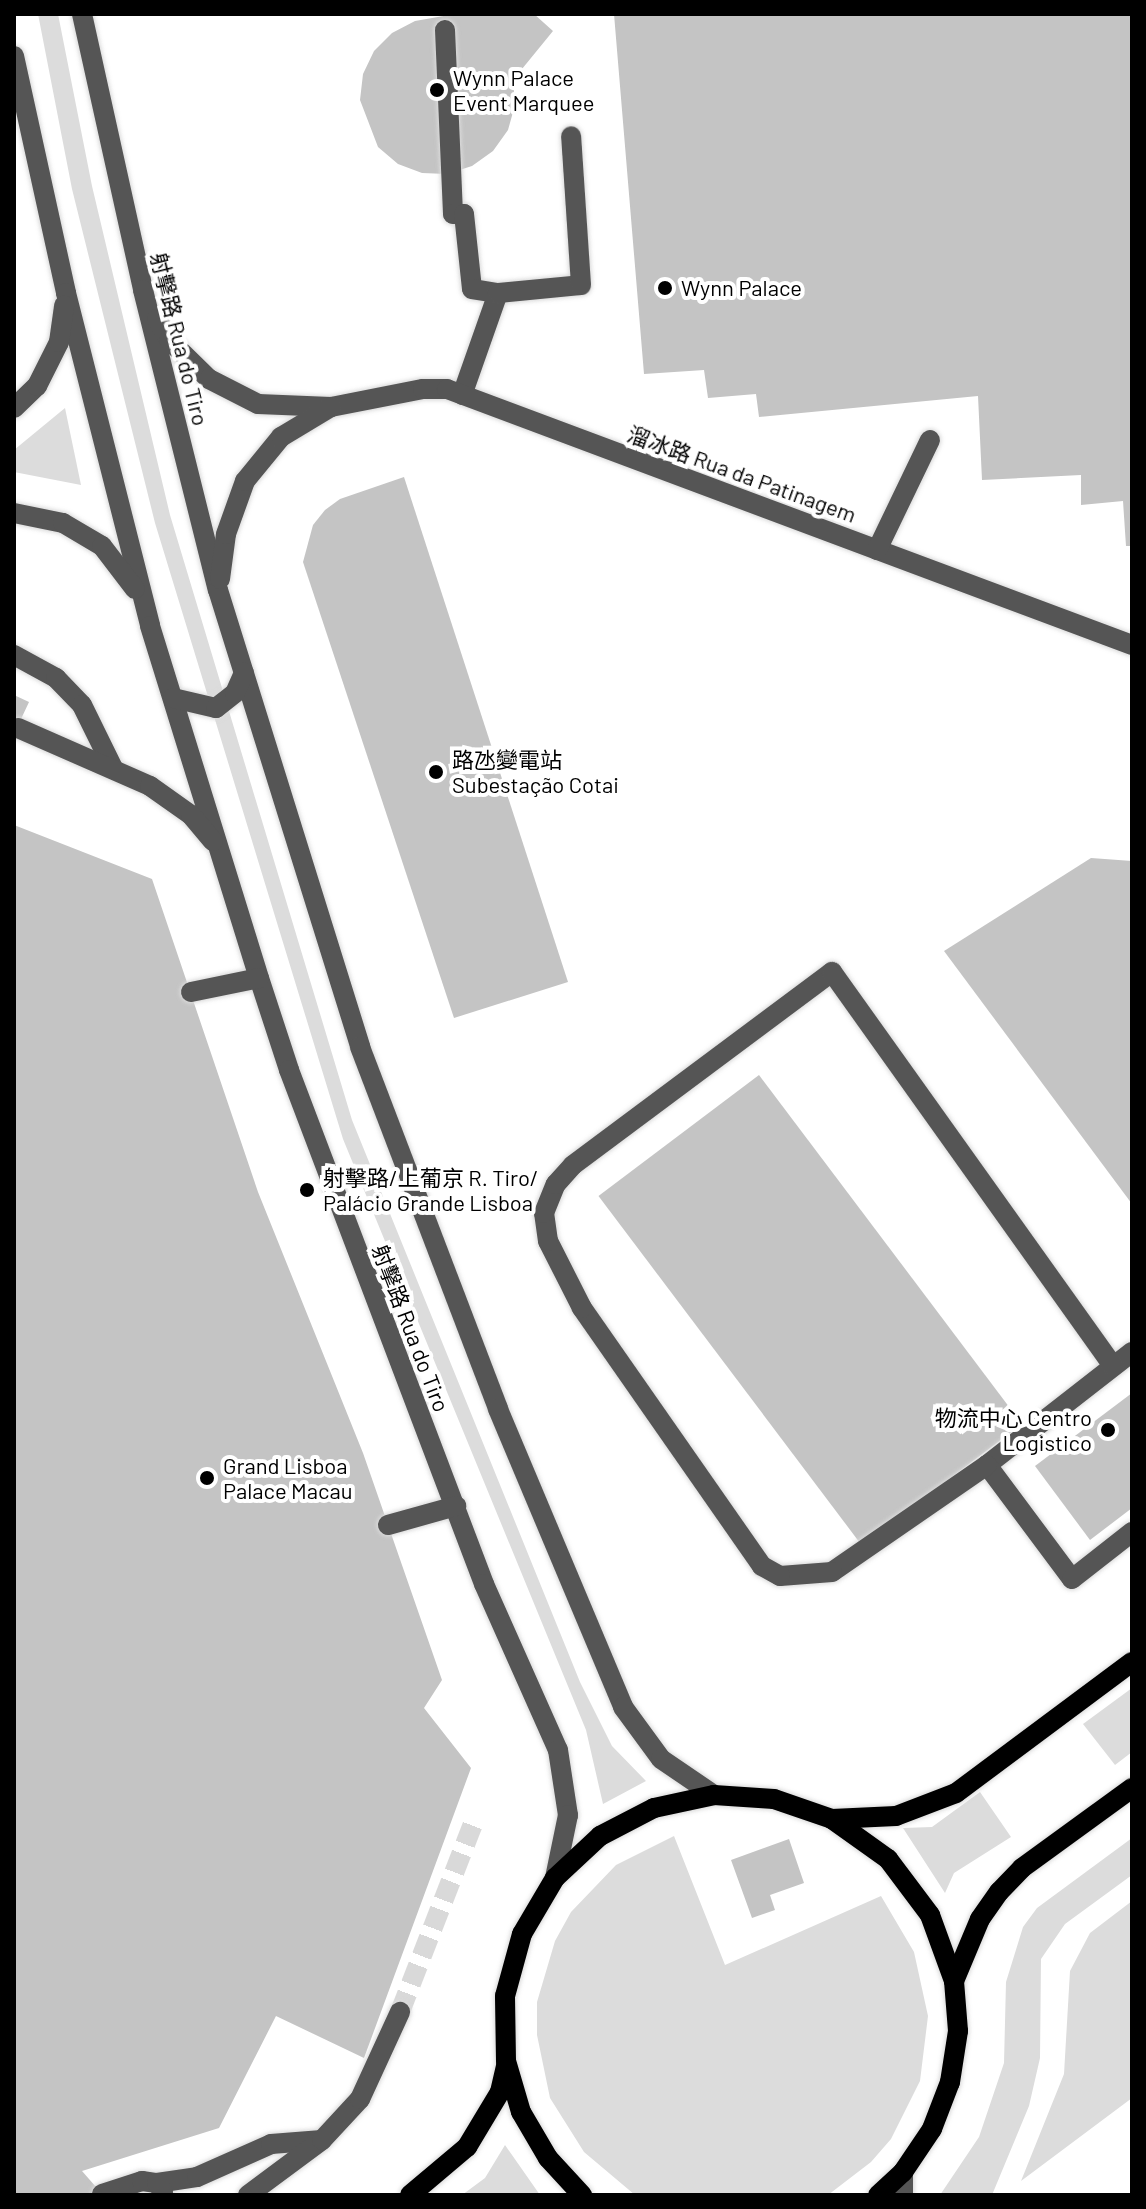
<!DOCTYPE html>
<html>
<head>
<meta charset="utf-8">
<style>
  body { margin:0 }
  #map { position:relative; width:1146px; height:2209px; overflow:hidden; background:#fff; font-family:Barlow,"Noto Sans SC",sans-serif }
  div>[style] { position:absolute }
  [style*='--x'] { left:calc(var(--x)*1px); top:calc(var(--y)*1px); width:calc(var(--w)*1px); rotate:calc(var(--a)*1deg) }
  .green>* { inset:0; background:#dcdcdc }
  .building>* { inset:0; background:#c4c4c4; transform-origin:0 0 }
  .minor-tunnel>* { height:20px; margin-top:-10px; transform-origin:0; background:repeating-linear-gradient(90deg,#d9d9d9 0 20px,transparent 0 30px) }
  .roads { filter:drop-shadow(0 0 2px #dbdbdb) drop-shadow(0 0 2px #dbdbdb) }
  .minor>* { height:20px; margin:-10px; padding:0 10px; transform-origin:10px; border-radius:10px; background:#555 }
  .major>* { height:20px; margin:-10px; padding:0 10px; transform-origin:10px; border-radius:10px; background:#000 }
  .dots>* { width:22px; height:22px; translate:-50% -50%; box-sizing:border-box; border:4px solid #fff; border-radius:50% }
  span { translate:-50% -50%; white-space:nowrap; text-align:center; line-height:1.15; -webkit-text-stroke:8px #fff; paint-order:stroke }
  .poi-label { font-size:22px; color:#000 }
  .left { translate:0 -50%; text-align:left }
  .right { translate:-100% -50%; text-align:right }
  .street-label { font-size:22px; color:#000 }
  .frame { position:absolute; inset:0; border:16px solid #000; pointer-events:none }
</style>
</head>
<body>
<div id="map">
  <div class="green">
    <div style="clip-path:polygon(38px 14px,58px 14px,92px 186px,170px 515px,352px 1120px,580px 1682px,612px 1746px,646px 1781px,603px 1804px,586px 1730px,343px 1139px,155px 523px,72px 189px)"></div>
    <div style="clip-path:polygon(65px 408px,81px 485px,14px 472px,14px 450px)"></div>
    <div style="clip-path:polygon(1132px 1688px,1132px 1752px,1115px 1765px,1083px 1724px)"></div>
    <div style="clip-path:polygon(980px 1792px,1011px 1837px,954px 1873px,945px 1893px,903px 1828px,932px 1827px)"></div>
    <div style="clip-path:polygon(674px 1836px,725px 1965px,881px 1896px,914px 1952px,928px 2016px,920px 2081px,891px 2139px,871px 2162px,828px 2195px,635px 2195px,584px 2152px,550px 2098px,537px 2035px,537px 2002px,555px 1941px,571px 1912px,616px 1865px)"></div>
    <div style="clip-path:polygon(1132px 1838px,1132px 1875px,1065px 1924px,1041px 1959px,1040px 2058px,1029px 2106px,992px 2195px,940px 2195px,979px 2137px,1004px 2063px,1006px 1982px,1023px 1927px,1037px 1908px)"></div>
    <div style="clip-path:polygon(1132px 1901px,1132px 2098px,1021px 2181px,1064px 2074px,1070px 1971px,1090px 1933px)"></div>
    <div style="clip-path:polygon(505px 2145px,540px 2195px,462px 2195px,485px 2178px)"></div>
  </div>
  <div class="building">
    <div style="clip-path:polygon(455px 14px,534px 14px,553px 31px,513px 80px,515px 105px,508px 130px,493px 151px,472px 166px,447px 174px,422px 173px,398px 164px,378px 147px,360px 100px,363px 74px,374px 51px,392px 33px,415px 21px)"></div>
    <div style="clip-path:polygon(614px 14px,1132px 14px,1132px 546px,1126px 546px,1123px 501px,1081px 505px,1081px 475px,982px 480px,978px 396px,759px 417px,756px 394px,708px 398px,704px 370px,644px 374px)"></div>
    <div style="clip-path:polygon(404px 477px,568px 982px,454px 1018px,303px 562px,313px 525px,325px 510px,340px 499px)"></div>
    <div style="clip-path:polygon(14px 695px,29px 702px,14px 734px)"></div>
    <div style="clip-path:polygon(14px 825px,152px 879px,258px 1192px,363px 1453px,442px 1680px,424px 1708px,471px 1768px,364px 2058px,276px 2016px,219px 2128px,82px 2171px,103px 2195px,14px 2195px)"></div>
    <div style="clip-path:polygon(1091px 858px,1132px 861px,1132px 1204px,944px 951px)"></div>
    <div style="left:759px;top:1075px;width:437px;height:201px;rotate:53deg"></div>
    <div style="clip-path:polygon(1132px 1393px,1132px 1508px,1090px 1540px,1035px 1466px)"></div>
    <div style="clip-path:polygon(789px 1839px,804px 1883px,770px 1895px,775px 1910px,752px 1918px,731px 1860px)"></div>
  </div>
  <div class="minor-tunnel">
    <div style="--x:400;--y:2012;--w:207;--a:-68.8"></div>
  </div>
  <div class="roads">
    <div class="minor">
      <div style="--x:82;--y:14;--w:283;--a:77.5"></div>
      <div style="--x:143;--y:290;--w:309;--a:76"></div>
      <div style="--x:218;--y:590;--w:479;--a:72.7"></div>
      <div style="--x:360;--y:1047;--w:387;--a:69.1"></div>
      <div style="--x:498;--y:1409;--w:323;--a:67.2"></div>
      <div style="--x:623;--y:1707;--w:64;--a:53.8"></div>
      <div style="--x:661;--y:1759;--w:64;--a:34.2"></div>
      <div style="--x:445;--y:30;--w:184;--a:87.5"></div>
      <div style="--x:453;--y:214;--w:11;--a:0"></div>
      <div style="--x:464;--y:214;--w:75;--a:83.9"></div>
      <div style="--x:472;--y:289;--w:26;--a:9"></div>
      <div style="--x:498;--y:293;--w:108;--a:109.4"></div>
      <div style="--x:14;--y:56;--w:243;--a:77.6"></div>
      <div style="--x:66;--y:293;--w:343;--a:75.8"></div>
      <div style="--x:150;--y:626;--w:368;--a:72.8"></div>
      <div style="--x:259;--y:978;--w:97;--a:71.9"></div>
      <div style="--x:289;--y:1070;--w:550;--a:69.22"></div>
      <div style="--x:484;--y:1584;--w:182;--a:66"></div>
      <div style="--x:558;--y:1750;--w:66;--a:81.3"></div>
      <div style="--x:568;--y:1815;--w:64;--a:101.7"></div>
      <div style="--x:498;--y:293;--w:83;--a:-5.5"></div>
      <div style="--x:581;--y:285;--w:149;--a:-93.8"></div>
      <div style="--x:157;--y:319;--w:24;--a:60"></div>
      <div style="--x:169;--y:340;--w:56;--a:44.3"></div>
      <div style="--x:209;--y:379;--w:55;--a:27"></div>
      <div style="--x:258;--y:404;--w:73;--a:2.4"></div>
      <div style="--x:331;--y:407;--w:94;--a:-11.1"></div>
      <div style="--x:423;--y:389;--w:24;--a:0"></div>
      <div style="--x:447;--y:389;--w:731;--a:20.49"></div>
      <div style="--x:14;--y:408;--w:32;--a:-44"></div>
      <div style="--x:37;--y:386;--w:49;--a:-63.4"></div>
      <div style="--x:59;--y:342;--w:37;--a:-82"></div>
      <div style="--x:14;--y:513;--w:50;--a:11.5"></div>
      <div style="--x:63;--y:523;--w:45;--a:30.5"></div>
      <div style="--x:102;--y:546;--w:54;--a:52.5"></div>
      <div style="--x:877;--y:550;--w:122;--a:-64.3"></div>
      <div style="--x:220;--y:579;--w:45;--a:-82.4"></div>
      <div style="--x:226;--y:534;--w:56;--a:-70.3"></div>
      <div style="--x:245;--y:481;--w:57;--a:-50.7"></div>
      <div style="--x:281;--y:437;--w:58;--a:-31"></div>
      <div style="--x:14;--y:655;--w:48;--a:28.7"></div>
      <div style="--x:56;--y:678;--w:37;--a:46"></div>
      <div style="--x:82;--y:705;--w:72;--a:63.8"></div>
      <div style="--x:173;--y:698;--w:44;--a:13.1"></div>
      <div style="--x:216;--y:708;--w:24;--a:-38"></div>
      <div style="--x:235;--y:693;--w:22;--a:-66"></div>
      <div style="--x:18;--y:728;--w:144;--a:23.7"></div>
      <div style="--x:150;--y:786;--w:50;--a:35.3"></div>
      <div style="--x:191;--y:815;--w:34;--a:50"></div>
      <div style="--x:191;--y:992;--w:69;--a:-11.6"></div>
      <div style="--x:1132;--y:1352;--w:184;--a:142.1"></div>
      <div style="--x:987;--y:1465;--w:142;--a:53.3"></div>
      <div style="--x:1072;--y:1579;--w:76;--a:-38.1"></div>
      <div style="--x:987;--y:1465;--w:188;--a:145.4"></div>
      <div style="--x:832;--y:1572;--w:52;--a:175.6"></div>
      <div style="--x:780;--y:1576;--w:21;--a:-151"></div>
      <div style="--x:762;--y:1566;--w:315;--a:-124.9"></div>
      <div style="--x:582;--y:1308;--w:75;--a:-116.9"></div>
      <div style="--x:548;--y:1241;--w:28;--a:-98"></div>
      <div style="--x:544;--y:1213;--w:31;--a:-68"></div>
      <div style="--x:556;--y:1184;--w:25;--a:-48"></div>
      <div style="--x:573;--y:1165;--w:323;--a:-36.7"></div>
      <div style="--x:832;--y:972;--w:484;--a:54.5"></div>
      <div style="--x:388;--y:1525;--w:71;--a:-15.6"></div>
      <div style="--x:157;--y:2183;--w:40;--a:-8.5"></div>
      <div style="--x:197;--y:2177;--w:81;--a:-24"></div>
      <div style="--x:271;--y:2144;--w:51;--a:-4.5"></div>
      <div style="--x:102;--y:2194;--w:42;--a:-18"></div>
      <div style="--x:142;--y:2181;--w:15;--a:8"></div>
      <div style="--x:157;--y:2183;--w:11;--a:56"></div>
      <div style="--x:248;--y:2195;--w:92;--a:-36.6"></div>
      <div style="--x:322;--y:2140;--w:56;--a:-47.2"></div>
      <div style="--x:360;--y:2099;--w:96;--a:-65.3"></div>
      <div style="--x:903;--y:2195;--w:23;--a:-90"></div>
    </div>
    <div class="major">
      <div style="--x:832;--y:1819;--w:64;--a:-2.7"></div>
      <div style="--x:896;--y:1816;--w:64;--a:-21"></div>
      <div style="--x:956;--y:1793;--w:219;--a:-36.7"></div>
      <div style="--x:954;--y:1981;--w:67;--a:-67.2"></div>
      <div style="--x:980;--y:1919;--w:33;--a:-55"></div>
      <div style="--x:999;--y:1892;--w:33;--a:-46"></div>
      <div style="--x:1022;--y:1868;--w:136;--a:-36"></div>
      <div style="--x:410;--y:2195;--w:75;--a:-40.1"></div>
      <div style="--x:467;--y:2147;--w:64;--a:-59"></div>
      <div style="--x:500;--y:2092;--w:28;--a:-77"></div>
      <div style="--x:582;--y:2195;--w:50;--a:-132.6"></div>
      <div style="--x:548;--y:2158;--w:53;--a:-120.4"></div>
      <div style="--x:521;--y:2112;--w:53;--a:-106.4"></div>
      <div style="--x:506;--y:2061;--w:65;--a:-90.9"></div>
      <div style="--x:505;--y:1996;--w:64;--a:-74.7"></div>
      <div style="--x:522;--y:1934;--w:65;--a:-59.5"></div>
      <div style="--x:555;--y:1878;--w:62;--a:-43"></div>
      <div style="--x:600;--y:1836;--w:61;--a:-27.4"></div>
      <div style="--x:654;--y:1808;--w:61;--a:-12.2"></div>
      <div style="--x:714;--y:1795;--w:60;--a:3.8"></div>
      <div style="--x:774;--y:1799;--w:61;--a:19"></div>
      <div style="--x:832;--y:1819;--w:69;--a:35.5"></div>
      <div style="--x:888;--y:1859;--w:70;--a:53.1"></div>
      <div style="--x:930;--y:1915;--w:70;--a:70"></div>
      <div style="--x:954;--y:1981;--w:50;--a:85.4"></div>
      <div style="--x:958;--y:2031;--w:52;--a:98.9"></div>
      <div style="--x:950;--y:2082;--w:50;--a:111"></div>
      <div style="--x:932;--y:2129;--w:52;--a:124"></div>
      <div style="--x:903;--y:2172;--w:34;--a:137"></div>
    </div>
  </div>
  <div class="dots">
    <div style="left:437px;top:90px;background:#000"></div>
    <div style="left:665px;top:288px;background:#000"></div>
    <div style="left:436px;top:772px;background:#000"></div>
    <div style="left:307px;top:1190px;background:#000"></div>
    <div style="left:1108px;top:1430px;background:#000"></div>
    <div style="left:207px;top:1478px;background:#000"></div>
  </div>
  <div class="poi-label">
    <span class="left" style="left:453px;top:90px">Wynn Palace<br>Event Marquee</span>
    <span class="left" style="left:681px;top:288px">Wynn Palace</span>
    <span class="left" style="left:452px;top:772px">路氹變電站<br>Subestação Cotai</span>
    <span class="left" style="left:323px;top:1190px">射擊路/上葡京 R. Tiro/<br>Palácio Grande Lisboa</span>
    <span class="right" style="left:1092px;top:1430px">物流中心 Centro<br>Logistico</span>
    <span class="left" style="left:223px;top:1478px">Grand Lisboa<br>Palace Macau</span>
  </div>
  <div class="street-label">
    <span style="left:180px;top:339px;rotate:76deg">射擊路 Rua do Tiro</span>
    <span style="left:742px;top:474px;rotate:20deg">溜冰路 Rua da Patinagem</span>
    <span style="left:411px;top:1328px;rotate:69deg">射擊路 Rua do Tiro</span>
  </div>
  <div class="frame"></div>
</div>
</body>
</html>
